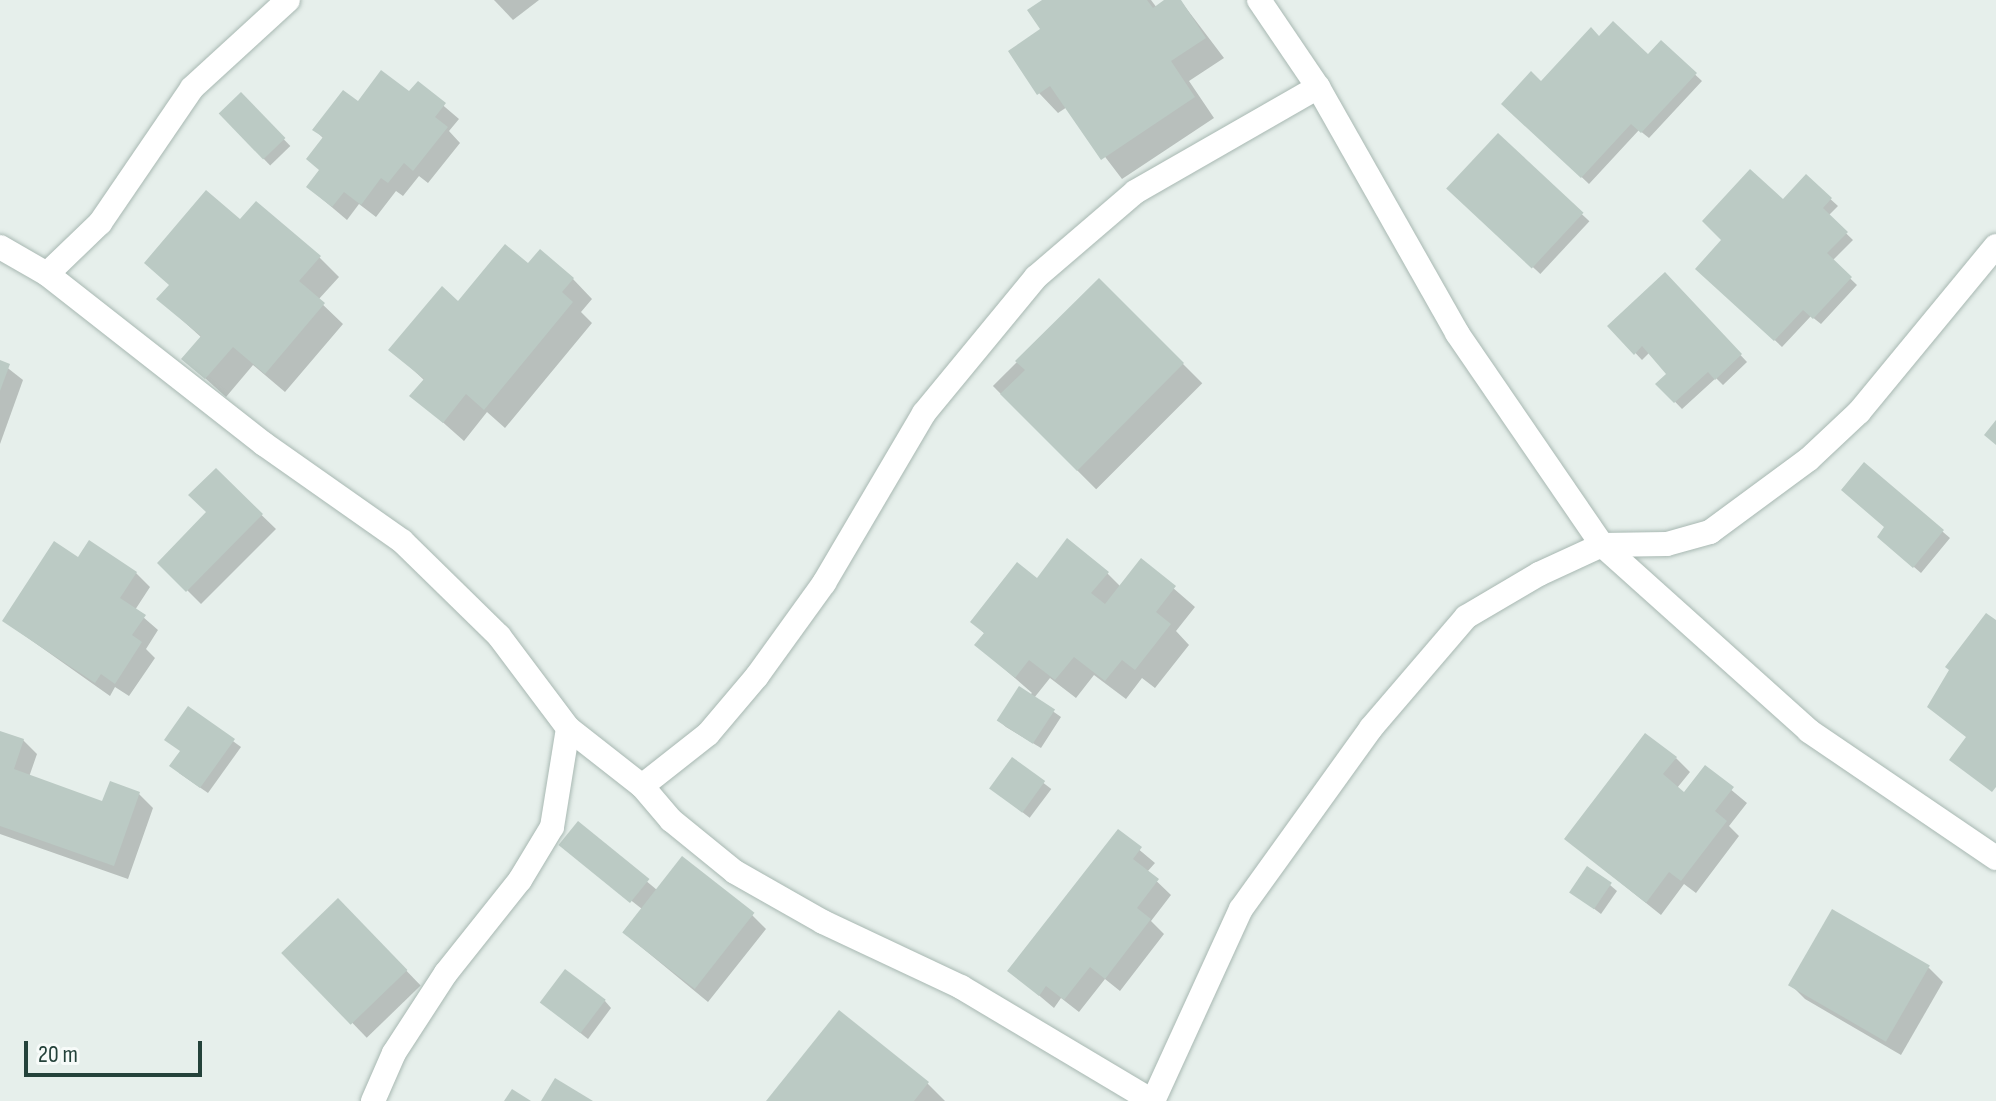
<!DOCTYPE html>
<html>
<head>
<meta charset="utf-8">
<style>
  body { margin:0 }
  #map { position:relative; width:1996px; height:1101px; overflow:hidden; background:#e6efeb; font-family:"Sofia Sans Condensed",sans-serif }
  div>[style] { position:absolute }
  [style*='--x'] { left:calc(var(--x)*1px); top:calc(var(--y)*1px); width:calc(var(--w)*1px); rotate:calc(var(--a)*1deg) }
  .shadow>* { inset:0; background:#0003; transform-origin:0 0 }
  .building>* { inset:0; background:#bbcac4; transform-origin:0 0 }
  .roads { filter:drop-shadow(0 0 2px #a8b8b2) drop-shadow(0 0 2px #a8b8b2) }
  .minor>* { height:24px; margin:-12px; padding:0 12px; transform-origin:12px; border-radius:12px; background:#fff }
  span { translate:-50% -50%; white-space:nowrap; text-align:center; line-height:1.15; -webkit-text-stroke:6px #f7fbf9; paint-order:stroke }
  .scale { position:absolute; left:24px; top:1041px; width:178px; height:36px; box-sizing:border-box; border:4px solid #24423a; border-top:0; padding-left:10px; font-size:24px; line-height:28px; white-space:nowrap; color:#24423a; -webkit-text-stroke:6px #f7fbf9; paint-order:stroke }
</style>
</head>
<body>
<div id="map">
  <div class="shadow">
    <div style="clip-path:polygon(494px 0,539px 0,513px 20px)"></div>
    <div style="clip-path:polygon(1045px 0,1151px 0,1157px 8px,1168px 0,1180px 0,1224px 58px,1189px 81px,1214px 118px,1122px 179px,1067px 107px,1058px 113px,1039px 93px)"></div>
    <div style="clip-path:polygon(1661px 43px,1702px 81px,1649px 138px,1639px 130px,1589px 184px,1504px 104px,1541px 84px,1648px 57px)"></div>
    <div style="clip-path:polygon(418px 84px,459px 119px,449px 131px,460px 143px,428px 183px,419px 176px,403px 196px,396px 191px,376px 217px,359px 204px,347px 220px,308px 187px,321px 171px,324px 139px,315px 130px,359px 104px,410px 94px)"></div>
    <div style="left:241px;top:95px;width:71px;height:28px;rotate:46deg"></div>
    <div style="left:1498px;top:136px;width:125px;height:72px;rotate:43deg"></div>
    <div style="clip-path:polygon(1806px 177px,1838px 206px,1828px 216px,1853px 240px,1832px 261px,1857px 285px,1821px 324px,1811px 316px,1782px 347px,1698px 268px,1783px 202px)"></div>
    <div style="clip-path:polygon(240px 222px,319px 257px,339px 277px,318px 300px,343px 324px,285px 392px,253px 365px,226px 397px,184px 359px,202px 338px,159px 299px)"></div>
    <div style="clip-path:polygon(529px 266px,573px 279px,592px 299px,581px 312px,592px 323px,505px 428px,487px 412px,464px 441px,412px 395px,425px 381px,391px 349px,459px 303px)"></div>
    <div style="clip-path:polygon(1665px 275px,1747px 362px,1723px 385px,1716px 378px,1682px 409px,1658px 384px,1669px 374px,1650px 352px,1642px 360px,1610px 326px)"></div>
    <div style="left:1099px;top:280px;width:146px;height:150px;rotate:45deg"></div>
    <div style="clip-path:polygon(0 362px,23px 380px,0 444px)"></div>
    <div style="clip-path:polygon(1865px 465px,1950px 538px,1921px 573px,1886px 543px,1887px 528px)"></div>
    <div style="clip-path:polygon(216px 471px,276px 529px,201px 604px,160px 563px,209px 512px)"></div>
    <div style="clip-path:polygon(78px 559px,136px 573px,150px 587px,135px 610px,158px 630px,146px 649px,155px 658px,129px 696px,115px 687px,110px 696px,4px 621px)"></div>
    <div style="clip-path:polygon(1142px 561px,1195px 607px,1176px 631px,1189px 645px,1155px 688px,1142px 678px,1126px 699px,1094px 675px,1076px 698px,1050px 678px,1034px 698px,1061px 717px,1041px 748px,1006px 727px,999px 721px,1032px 693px,977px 645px,985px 634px,972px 621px,1037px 581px,1107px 573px,1121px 587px)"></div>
    <div style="clip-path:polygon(189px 709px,241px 747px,208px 793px,179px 773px)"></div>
    <div style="clip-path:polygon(0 733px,23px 740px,37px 754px,29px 777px,104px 803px,139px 794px,153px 808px,128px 879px,0 834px)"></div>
    <div style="clip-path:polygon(1676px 758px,1690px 772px,1677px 788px,1684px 795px,1705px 768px,1747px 803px,1729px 826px,1739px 836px,1696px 893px,1684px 884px,1661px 915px,1566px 839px)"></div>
    <div style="left:1013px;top:760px;width:48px;height:36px;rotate:37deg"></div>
    <div style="clip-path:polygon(578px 824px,657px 890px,752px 915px,766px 929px,708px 1002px,623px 932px,642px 909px,568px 851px)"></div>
    <div style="clip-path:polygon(1118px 832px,1155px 863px,1147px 872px,1171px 895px,1151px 921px,1164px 934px,1120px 991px,1105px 979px,1079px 1012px,1061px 998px,1054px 1008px,1010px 971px)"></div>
    <div style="clip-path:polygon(1610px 885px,1617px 891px,1601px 914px,1572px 892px)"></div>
    <div style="left:338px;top:900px;width:119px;height:75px;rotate:46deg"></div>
    <div style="clip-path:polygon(1929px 968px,1943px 982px,1901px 1055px,1805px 999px,1791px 985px)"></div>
    <div style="clip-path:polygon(605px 1001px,611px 1008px,588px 1039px,550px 1009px)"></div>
    <div style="clip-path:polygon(840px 1013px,928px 1084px,945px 1101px,769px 1101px)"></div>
  </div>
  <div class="building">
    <div style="clip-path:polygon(1042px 0,1147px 0,1153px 8px,1164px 0,1181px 0,1206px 38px,1171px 61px,1195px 97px,1101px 160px,1050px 86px,1037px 95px,1008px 51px,1040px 29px,1027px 10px)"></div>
    <div style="clip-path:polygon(1613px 21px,1648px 54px,1661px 40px,1697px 73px,1641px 133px,1631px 124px,1581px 178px,1501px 104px,1531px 71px,1541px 81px,1591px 27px,1599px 36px)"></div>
    <div style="clip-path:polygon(381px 70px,409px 91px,418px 81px,446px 103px,435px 117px,448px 127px,413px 171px,404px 163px,388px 183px,381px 178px,361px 205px,344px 192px,332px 207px,306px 187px,319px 170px,306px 159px,323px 137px,312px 130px,343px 90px,358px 101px)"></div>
    <div style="left:241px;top:92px;width:64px;height:31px;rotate:46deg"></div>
    <div style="left:1498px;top:133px;width:117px;height:76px;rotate:43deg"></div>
    <div style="clip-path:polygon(1750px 169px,1783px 199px,1806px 174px,1832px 198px,1823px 208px,1848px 232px,1827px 253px,1852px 277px,1813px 319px,1803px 310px,1774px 341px,1695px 269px,1721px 240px,1702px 221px)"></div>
    <div style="clip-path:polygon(206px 190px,240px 219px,256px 201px,321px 256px,299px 281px,325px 303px,265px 374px,233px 347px,205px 379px,181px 359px,201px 336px,156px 299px,169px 285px,144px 263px)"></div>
    <div style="clip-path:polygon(505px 244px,528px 263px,540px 249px,574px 278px,562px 292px,573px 302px,484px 410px,466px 394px,443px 423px,409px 396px,424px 379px,388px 350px,442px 286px,458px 301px)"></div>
    <div style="clip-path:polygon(1665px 272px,1742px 354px,1715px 380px,1708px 372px,1674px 403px,1655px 384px,1666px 374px,1642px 346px,1634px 355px,1607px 326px)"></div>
    <div style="clip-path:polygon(1099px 278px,1184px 363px,1077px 471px,1000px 394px,1025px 370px,1015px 361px)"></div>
    <div style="clip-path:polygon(0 360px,10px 364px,0 391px)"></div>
    <div style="clip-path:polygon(1996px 420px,1996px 445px,1984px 435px)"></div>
    <div style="clip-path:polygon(1864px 462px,1944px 530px,1913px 568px,1877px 537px,1884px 527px,1841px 490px)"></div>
    <div style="clip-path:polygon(216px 468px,263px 514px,186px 592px,157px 563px,206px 512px,188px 495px)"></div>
    <div style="clip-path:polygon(1067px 538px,1109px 572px,1091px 593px,1105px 604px,1141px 558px,1176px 586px,1156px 612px,1171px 624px,1135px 670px,1122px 660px,1105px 681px,1074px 657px,1055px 680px,1029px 660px,1015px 678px,974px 645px,984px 633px,970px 622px,1017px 562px,1037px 578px)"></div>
    <div style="clip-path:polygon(89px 540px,137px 572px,120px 598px,146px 615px,132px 635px,142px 642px,115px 684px,101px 674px,95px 683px,2px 621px,54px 541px,78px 557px)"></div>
    <div style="clip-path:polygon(1986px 613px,1996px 620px,1996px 787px,1992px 792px,1949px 760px,1966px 737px,1927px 707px,1949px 670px,1945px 667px)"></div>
    <div style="left:1019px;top:686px;width:43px;height:41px;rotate:33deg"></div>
    <div style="clip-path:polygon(188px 706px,235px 739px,200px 788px,169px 766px,180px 751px,164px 740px)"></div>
    <div style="clip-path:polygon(0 731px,24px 739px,14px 769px,102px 801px,110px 781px,140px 792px,114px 866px,0 826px)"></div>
    <div style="clip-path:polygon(1645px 733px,1677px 757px,1663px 774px,1684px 792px,1705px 765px,1734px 787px,1715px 811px,1727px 821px,1681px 881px,1669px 872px,1646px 903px,1564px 839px)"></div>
    <div style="left:1012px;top:757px;width:41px;height:39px;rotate:36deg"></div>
    <div style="left:578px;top:821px;width:92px;height:31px;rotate:39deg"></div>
    <div style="clip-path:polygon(1118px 829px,1142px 847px,1133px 859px,1159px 879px,1137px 908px,1151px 919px,1105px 979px,1090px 967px,1064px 1000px,1046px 986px,1039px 996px,1007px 971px)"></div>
    <div style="left:682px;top:856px;width:92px;height:97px;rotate:38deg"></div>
    <div style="left:1587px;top:866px;width:30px;height:32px;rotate:34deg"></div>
    <div style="left:338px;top:898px;width:100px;height:79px;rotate:46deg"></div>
    <div style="left:1832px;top:909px;width:113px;height:88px;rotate:30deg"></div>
    <div style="left:565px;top:969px;width:51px;height:42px;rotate:37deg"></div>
    <div style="clip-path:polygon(839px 1010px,929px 1082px,914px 1101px,766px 1101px)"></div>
    <div style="clip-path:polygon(555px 1078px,593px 1101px,541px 1101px)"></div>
    <div style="clip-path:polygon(512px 1089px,531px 1101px,504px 1101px)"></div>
  </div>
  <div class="roads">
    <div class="minor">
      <div style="--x:1259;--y:0;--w:105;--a:55.9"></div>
      <div style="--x:1318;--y:87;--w:283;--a:60.5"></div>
      <div style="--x:1457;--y:333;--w:257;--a:55.6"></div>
      <div style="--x:1602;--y:545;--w:278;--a:41.9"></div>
      <div style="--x:1809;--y:731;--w:226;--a:34.2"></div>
      <div style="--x:0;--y:247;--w:54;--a:29.9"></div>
      <div style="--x:47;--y:274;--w:276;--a:38.1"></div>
      <div style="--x:264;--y:444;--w:169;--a:35.1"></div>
      <div style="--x:402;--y:541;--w:136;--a:44.4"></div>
      <div style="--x:499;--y:636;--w:115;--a:53.1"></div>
      <div style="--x:568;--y:728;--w:94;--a:38.1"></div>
      <div style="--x:642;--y:786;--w:45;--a:49.5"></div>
      <div style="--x:671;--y:820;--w:82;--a:39.1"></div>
      <div style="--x:735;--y:872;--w:101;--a:29.6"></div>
      <div style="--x:823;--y:922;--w:153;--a:25.2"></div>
      <div style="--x:961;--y:987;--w:222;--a:30.8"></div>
      <div style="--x:47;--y:274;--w:74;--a:-43.9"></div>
      <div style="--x:100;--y:223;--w:163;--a:-55.7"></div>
      <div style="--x:192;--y:88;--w:130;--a:-42.5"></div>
      <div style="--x:642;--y:786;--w:84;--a:-38.2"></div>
      <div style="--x:708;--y:734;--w:76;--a:-49.8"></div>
      <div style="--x:757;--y:676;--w:115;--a:-54.2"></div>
      <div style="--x:824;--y:583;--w:197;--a:-59.5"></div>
      <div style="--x:924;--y:413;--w:176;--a:-50.5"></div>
      <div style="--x:1036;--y:277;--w:130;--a:-40.6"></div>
      <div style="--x:1135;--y:192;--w:211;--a:-29.8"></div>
      <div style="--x:373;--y:1101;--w:52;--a:-66.4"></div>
      <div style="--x:394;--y:1053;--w:95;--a:-57"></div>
      <div style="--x:446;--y:973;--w:119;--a:-51.5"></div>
      <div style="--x:520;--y:880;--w:62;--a:-58.9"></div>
      <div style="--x:552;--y:827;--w:100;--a:-80.8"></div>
      <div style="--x:1153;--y:1101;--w:211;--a:-65.4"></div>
      <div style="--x:1241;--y:909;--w:223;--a:-54.3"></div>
      <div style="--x:1371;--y:728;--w:146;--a:-49.4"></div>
      <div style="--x:1466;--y:617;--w:85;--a:-30.5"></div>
      <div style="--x:1539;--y:574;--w:69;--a:-24.7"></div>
      <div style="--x:1602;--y:545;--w:65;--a:-0.9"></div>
      <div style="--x:1667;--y:544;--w:45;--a:-15.6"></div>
      <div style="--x:1710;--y:532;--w:123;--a:-36.4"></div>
      <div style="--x:1809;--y:459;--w:69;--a:-43.2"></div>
      <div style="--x:1859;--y:412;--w:215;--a:-50.5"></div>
    </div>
  </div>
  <div class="scale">20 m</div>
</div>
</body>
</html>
